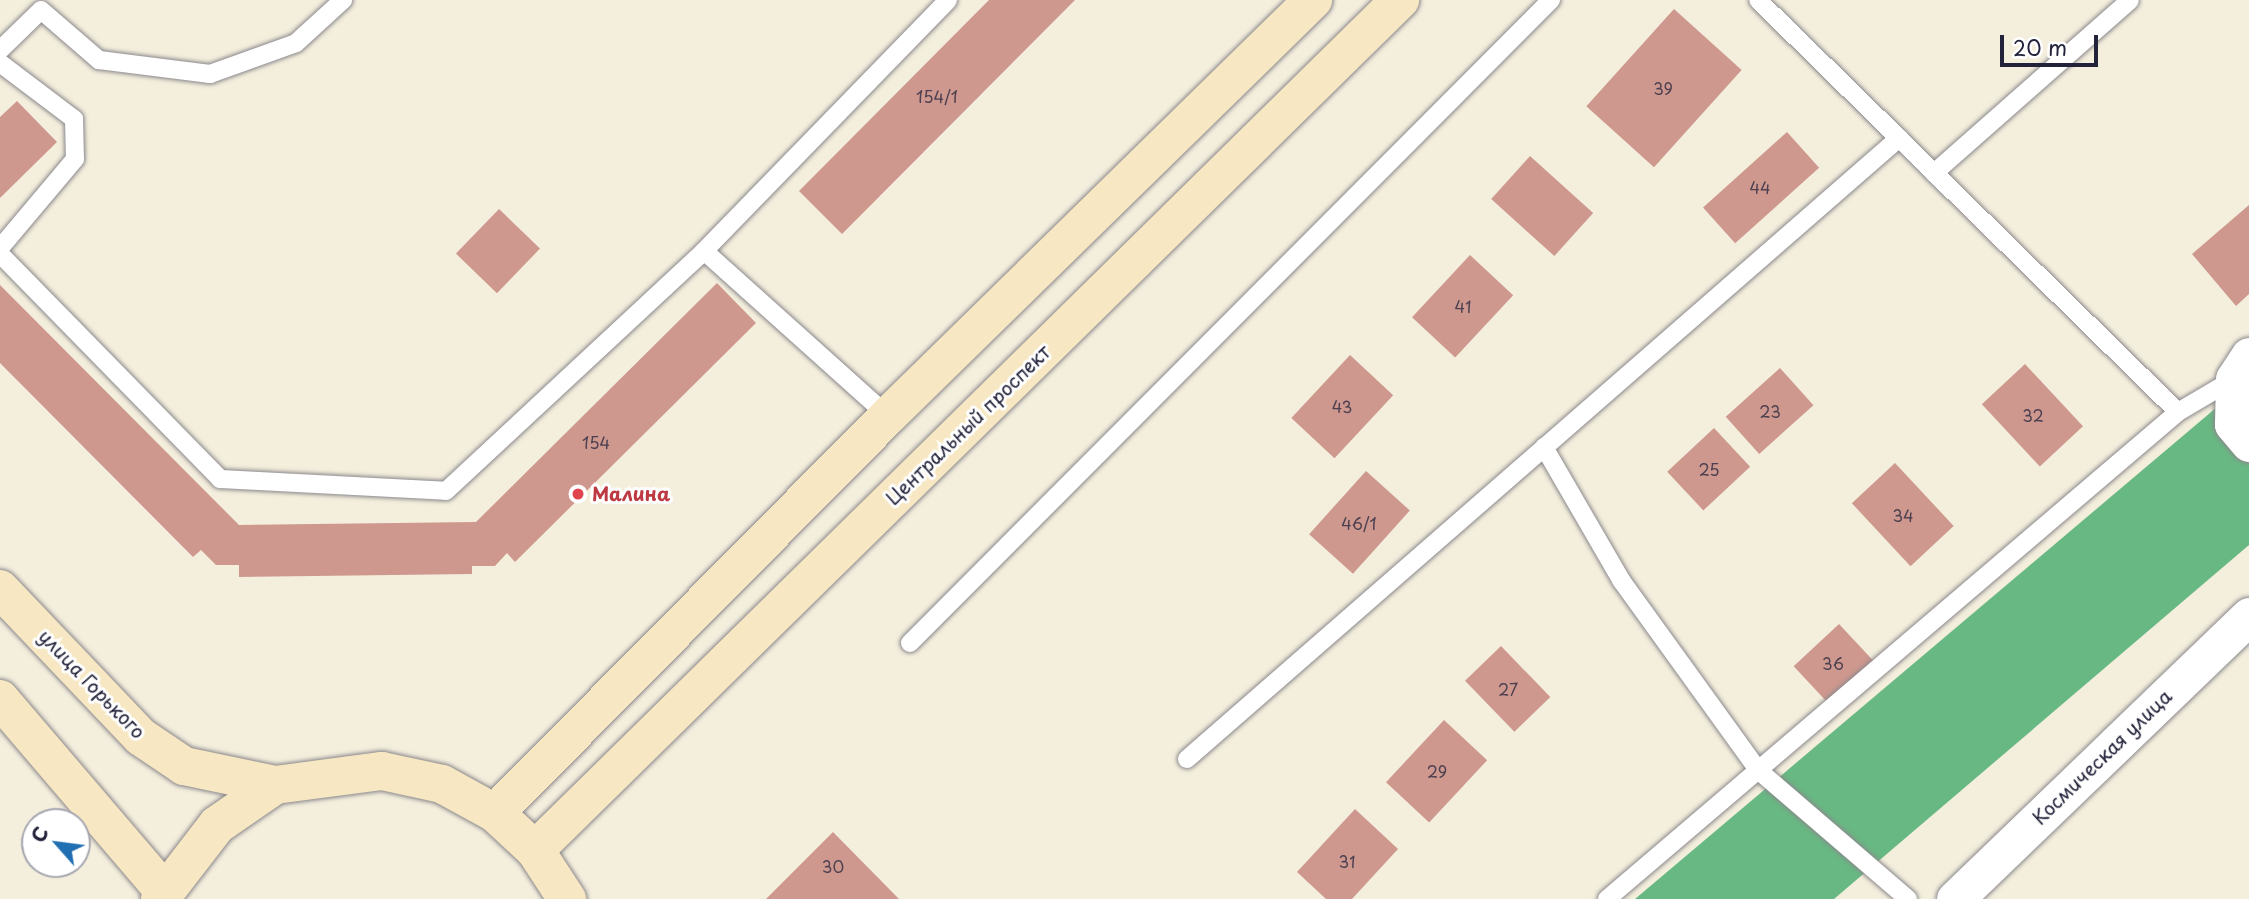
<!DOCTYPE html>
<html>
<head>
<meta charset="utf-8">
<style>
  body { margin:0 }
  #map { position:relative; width:2249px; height:899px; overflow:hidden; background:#f4efdd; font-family:"Playpen Sans",sans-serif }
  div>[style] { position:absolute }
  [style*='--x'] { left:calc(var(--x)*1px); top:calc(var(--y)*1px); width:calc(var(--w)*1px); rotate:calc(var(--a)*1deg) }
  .forest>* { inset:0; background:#68b883 }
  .building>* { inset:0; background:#ce988e; transform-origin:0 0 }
  .roads { filter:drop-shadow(0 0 2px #8b888c) drop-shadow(0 0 2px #8b888c) }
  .lane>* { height:18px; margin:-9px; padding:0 9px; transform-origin:9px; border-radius:9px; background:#fff }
  .street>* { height:37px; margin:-18.5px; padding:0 18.5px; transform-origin:18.5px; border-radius:18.5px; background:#fff }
  .secondary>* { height:38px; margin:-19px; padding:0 19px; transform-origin:19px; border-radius:19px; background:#f7e8c3 }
  .dots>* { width:19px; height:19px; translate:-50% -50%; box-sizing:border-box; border:4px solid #fff; border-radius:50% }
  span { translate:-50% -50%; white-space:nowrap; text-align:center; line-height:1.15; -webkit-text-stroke:6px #fff; paint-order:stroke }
  .number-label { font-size:16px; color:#4d4050 }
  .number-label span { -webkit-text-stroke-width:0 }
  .street-label { font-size:19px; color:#22223b }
  .health-label { font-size:19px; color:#be3a42; font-weight:700 }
  .left { translate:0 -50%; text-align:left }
  .north { position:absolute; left:21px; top:808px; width:70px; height:70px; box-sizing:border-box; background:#fff; border:2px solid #a7a7b1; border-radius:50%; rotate:298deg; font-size:19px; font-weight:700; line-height:28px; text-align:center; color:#22223b }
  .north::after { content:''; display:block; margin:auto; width:24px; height:32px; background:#1f6fb2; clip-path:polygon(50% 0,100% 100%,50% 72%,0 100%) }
  .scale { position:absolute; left:2000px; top:35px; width:98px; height:32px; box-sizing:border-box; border:4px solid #22223b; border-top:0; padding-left:9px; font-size:21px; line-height:24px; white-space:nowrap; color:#22223b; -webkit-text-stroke:5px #fff; paint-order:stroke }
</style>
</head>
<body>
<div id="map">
  <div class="forest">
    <div style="clip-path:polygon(2249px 380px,2249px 545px,1834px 899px,1635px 899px)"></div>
  </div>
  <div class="building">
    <div style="clip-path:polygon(989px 0,1075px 0,842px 234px,799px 191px)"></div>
    <div style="left:1674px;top:9px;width:91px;height:131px;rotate:42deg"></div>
    <div style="clip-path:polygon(17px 101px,57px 142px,0 198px,0 117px)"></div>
    <div style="left:1787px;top:132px;width:48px;height:113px;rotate:48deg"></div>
    <div style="left:1530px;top:156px;width:85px;height:58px;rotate:42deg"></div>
    <div style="clip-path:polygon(2249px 205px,2249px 294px,2236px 306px,2192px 254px)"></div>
    <div style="left:499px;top:209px;width:57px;height:62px;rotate:44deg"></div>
    <div style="left:1470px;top:255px;width:59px;height:85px;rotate:43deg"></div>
    <div style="clip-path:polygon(717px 283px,756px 323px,515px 562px,507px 553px,495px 566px,472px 566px,472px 574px,239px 577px,239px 565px,216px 565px,201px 550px,193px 557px,0 363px,0 285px,239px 525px,476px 522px)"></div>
    <div style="left:1350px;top:355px;width:59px;height:86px;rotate:43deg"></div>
    <div style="left:2025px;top:364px;width:85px;height:59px;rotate:47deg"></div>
    <div style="left:1780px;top:368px;width:50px;height:73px;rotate:48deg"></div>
    <div style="left:1714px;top:428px;width:53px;height:64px;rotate:47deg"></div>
    <div style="left:1895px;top:463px;width:86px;height:59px;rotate:47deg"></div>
    <div style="left:1366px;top:471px;width:59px;height:85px;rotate:42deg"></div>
    <div style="left:1839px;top:624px;width:50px;height:62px;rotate:47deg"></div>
    <div style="left:1501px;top:646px;width:71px;height:50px;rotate:46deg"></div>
    <div style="left:1444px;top:720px;width:59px;height:85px;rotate:43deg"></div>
    <div style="clip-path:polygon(1355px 809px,1398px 849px,1352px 899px,1326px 899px,1297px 872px)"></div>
    <div style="clip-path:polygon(833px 832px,899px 899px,766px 899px)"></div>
  </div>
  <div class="roads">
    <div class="lane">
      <div style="--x:0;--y:50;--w:57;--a:-44.3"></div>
      <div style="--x:41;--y:10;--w:77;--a:40.8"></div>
      <div style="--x:99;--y:60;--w:112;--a:7.2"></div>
      <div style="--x:210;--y:74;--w:91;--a:-19.8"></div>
      <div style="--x:296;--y:43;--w:64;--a:-42.5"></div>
      <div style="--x:0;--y:63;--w:93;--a:37.1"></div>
      <div style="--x:74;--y:119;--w:40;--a:88.6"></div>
      <div style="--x:75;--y:159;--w:116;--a:130.1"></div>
      <div style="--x:1934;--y:173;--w:261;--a:-41.4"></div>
      <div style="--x:0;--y:254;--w:315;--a:45.6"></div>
      <div style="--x:220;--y:479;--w:226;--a:3"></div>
      <div style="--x:446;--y:491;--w:352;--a:-42.9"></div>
      <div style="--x:2178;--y:412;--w:65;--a:-30.5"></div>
      <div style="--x:888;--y:416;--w:247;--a:-138.1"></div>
      <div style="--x:704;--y:251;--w:350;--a:-45.8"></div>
      <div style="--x:1544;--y:447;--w:154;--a:59.9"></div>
      <div style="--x:1621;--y:580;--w:234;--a:54.2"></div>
      <div style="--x:1758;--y:770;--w:198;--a:40.7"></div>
      <div style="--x:910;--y:643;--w:908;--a:-45.09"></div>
      <div style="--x:1187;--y:759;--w:945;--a:-41.09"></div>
      <div style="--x:1607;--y:899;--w:750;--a:-40.46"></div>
      <div style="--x:2178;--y:412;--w:588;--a:-135.55"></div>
    </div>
    <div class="street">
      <div style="--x:2249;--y:356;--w:27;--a:123"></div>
      <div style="--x:2234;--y:379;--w:45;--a:91.3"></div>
      <div style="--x:2233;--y:424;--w:25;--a:50"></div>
      <div style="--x:1955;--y:899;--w:408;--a:-43.9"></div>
    </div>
    <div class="secondary">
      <div style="--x:0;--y:589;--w:204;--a:46.4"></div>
      <div style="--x:141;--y:737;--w:52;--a:34"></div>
      <div style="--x:184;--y:766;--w:93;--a:11.8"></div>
      <div style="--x:0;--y:699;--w:251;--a:49.5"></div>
      <div style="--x:495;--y:813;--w:559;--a:-45.29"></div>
      <div style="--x:888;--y:416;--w:595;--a:-44.39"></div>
      <div style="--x:535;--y:850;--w:1213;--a:-44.5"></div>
      <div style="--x:160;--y:899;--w:93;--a:-52.4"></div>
      <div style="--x:217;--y:825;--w:70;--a:-34.6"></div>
      <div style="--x:275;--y:785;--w:108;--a:-7.5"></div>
      <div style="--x:382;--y:771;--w:61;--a:12.2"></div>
      <div style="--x:442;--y:784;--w:60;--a:28.7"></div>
      <div style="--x:495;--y:813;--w:54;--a:42.8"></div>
      <div style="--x:535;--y:850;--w:59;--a:56.9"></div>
    </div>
  </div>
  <div class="dots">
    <div style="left:578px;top:494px;background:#e0444e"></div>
  </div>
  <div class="number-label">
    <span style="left:1663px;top:88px">39</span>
    <span style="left:937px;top:96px">154/1</span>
    <span style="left:1760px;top:187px">44</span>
    <span style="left:1463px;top:306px">41</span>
    <span style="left:1342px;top:406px">43</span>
    <span style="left:1770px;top:411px">23</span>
    <span style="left:2033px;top:415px">32</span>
    <span style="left:596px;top:442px">154</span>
    <span style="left:1709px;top:469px">25</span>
    <span style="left:1903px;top:515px">34</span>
    <span style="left:1359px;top:523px">46/1</span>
    <span style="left:1833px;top:663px">36</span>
    <span style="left:1508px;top:689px">27</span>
    <span style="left:1437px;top:771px">29</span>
    <span style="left:1347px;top:861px">31</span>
    <span style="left:833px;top:866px">30</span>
  </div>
  <div class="street-label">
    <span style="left:968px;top:425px;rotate:-44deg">Центральный проспект</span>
    <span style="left:92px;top:684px;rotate:46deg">улица Горького</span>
    <span style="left:2102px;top:757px;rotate:-44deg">Космическая улица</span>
  </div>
  <div class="health-label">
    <span class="left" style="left:592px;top:494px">Малина</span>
  </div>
  <div class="north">С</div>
  <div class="scale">20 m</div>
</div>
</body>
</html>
